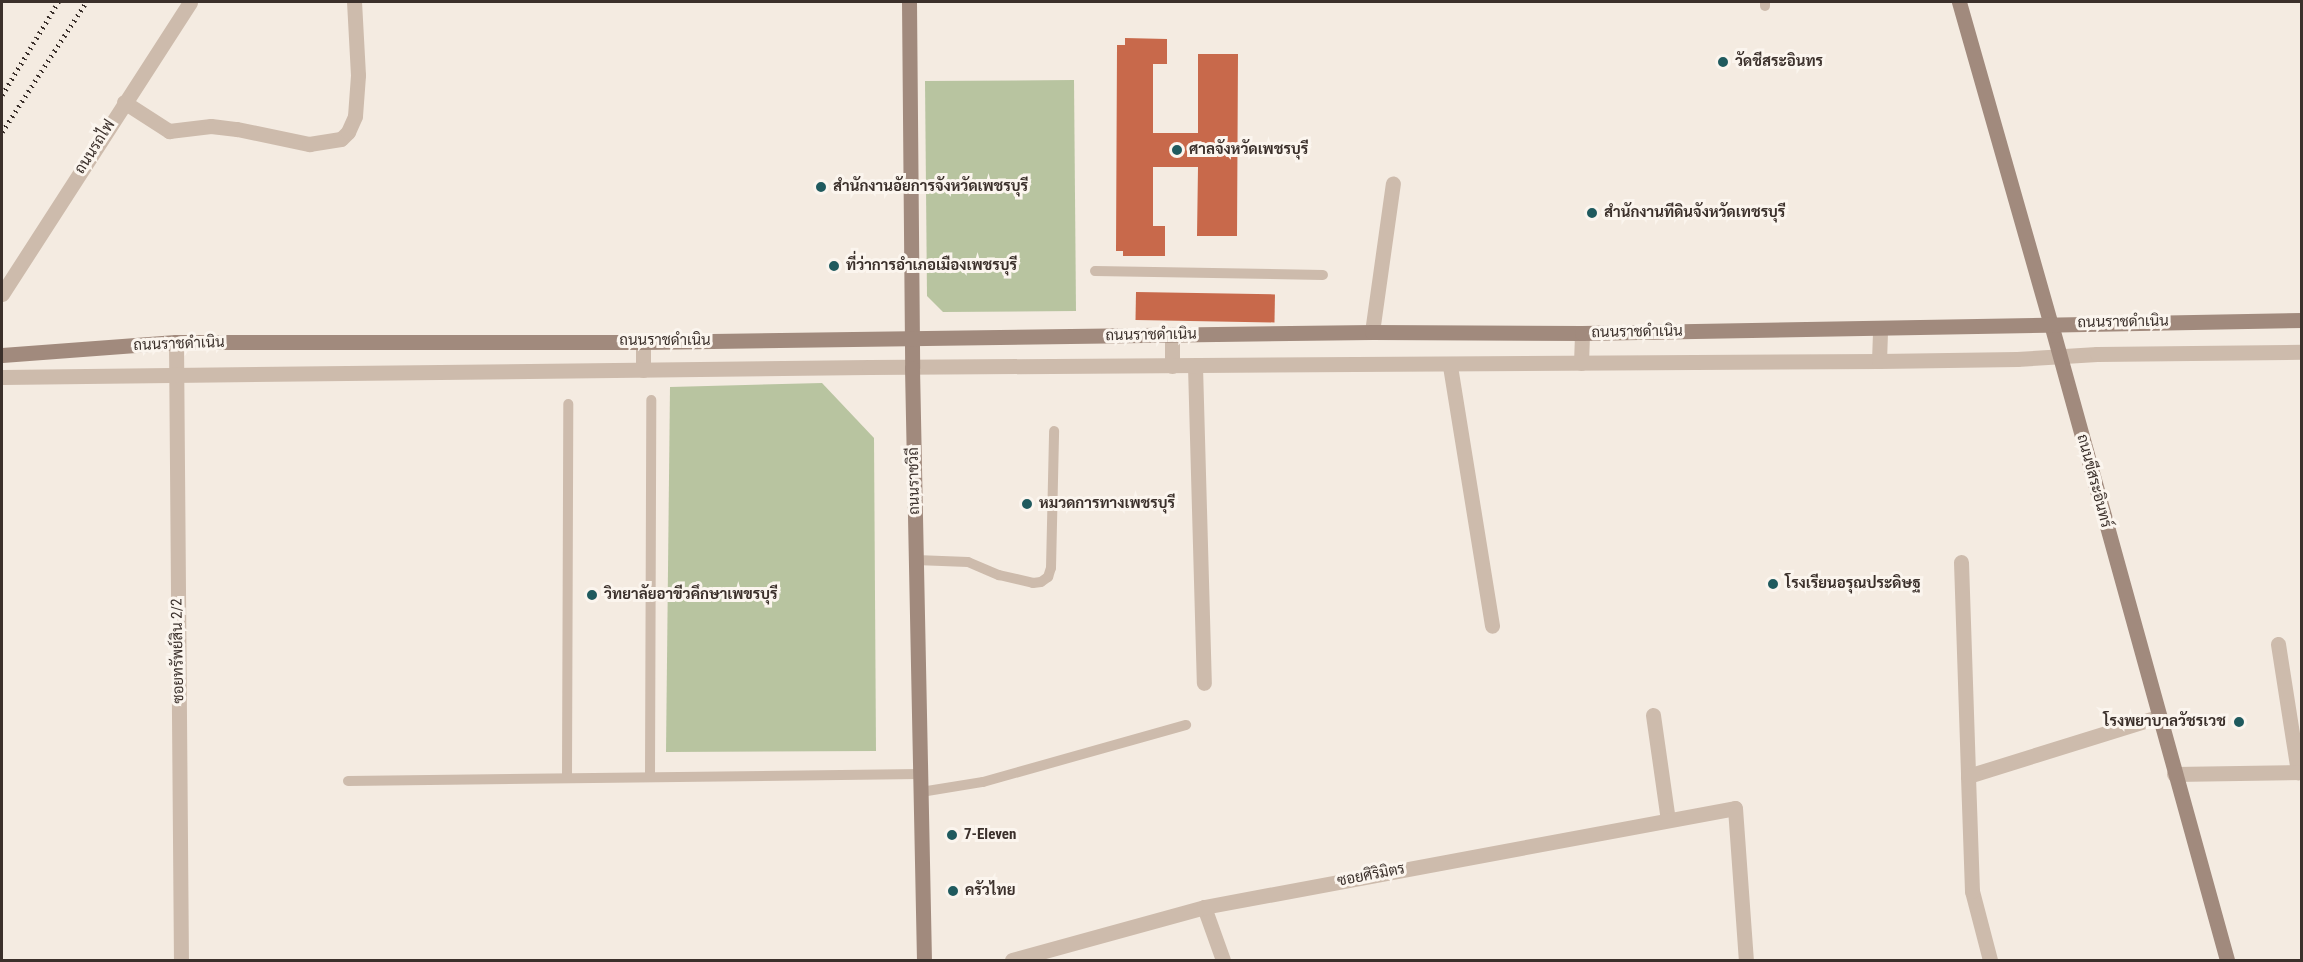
<!DOCTYPE html>
<html>
<head>
<meta charset="utf-8">
<style>
  body { margin:0 }
  #map { position:relative; width:2303px; height:962px; overflow:hidden; background:#f4ebe1; font-family:"Roboto Condensed",Sarabun,sans-serif }
  div>[style] { position:absolute }
  [style*='--x'] { left:calc(var(--x)*1px); top:calc(var(--y)*1px); width:calc(var(--w)*1px); rotate:calc(var(--a)*1deg) }
  .green>* { inset:0; background:#b8c4a0 }
  .building>* { inset:0; background:#c8694b; transform-origin:0 0 }
  .lane>* { height:10px; margin:-5px; padding:0 5px; transform-origin:5px; border-radius:5px; background:#cdbbac }
  .street>* { height:15px; margin:-7.5px; padding:0 7.5px; transform-origin:7.5px; border-radius:7.5px; background:#cdbbac }
  .secondary>* { height:15px; margin:-7.5px; padding:0 7.5px; transform-origin:7.5px; border-radius:7.5px; background:#a18a7d }
  .rail>* { height:4.5px; margin-top:-2.25px; transform-origin:0; background:repeating-linear-gradient(90deg,#3b302b 0 1.5px,transparent 0 6px) }
  .dots>* { width:16px; height:16px; translate:-50% -50%; box-sizing:border-box; border:3px solid #fbf5ee; border-radius:50% }
  span { translate:-50% -50%; white-space:nowrap; text-align:center; line-height:1.15; -webkit-text-stroke:6px #fbf5ee; paint-order:stroke }
  .poi-label { font-size:15px; color:#3b302b; font-weight:700 }
  .left { translate:0 -50%; text-align:left }
  .right { translate:-100% -50%; text-align:right }
  .street-label { font-size:15px; color:#3b302b }
  .frame { position:absolute; inset:0; border:3px solid #3b302b; pointer-events:none }
</style>
</head>
<body>
<div id="map">
  <div class="green">
    <div style="clip-path:polygon(1074px 80px,1076px 311px,943px 312px,927px 296px,925px 81px)"></div>
    <div style="clip-path:polygon(822px 383px,874px 438px,876px 751px,666px 752px,670px 387px)"></div>
  </div>
  <div class="building">
    <div style="clip-path:polygon(1125px 38px,1167px 39px,1167px 64px,1153px 64px,1153px 133px,1198px 133px,1198px 54px,1238px 54px,1237px 236px,1197px 236px,1198px 167px,1153px 167px,1153px 226px,1165px 226px,1165px 256px,1123px 256px,1123px 251px,1116px 251px,1117px 45px,1125px 45px)"></div>
    <div style="left:1136px;top:292px;width:139px;height:28px;rotate:1deg"></div>
  </div>
  <div class="lane">
    <div style="--x:1765;--y:6;--w:4;--a:-90"></div>
    <div style="--x:1095;--y:271;--w:228;--a:1"></div>
    <div style="--x:916;--y:560;--w:52;--a:2.2"></div>
    <div style="--x:968;--y:562;--w:34;--a:23"></div>
    <div style="--x:999;--y:575;--w:35;--a:13"></div>
    <div style="--x:1033;--y:583;--w:8;--a:-7"></div>
    <div style="--x:1041;--y:582;--w:9;--a:-36"></div>
    <div style="--x:1048;--y:577;--w:9;--a:-72"></div>
    <div style="--x:1051;--y:568;--w:137;--a:-88.7"></div>
    <div style="--x:650;--y:777;--w:377;--a:-89.8"></div>
    <div style="--x:567;--y:778;--w:374;--a:-89.8"></div>
    <div style="--x:348;--y:781;--w:572;--a:-0.7"></div>
    <div style="--x:921;--y:792;--w:63;--a:-9.2"></div>
    <div style="--x:983;--y:782;--w:211;--a:-15.7"></div>
  </div>
  <div class="street">
    <div style="--x:124;--y:102;--w:54;--a:32.8"></div>
    <div style="--x:169;--y:131;--w:42;--a:-6.8"></div>
    <div style="--x:211;--y:126;--w:26;--a:7"></div>
    <div style="--x:237;--y:129;--w:74;--a:11.8"></div>
    <div style="--x:309;--y:144;--w:32;--a:-9"></div>
    <div style="--x:341;--y:139;--w:10;--a:-45"></div>
    <div style="--x:348;--y:132;--w:17;--a:-66"></div>
    <div style="--x:355;--y:116;--w:41;--a:-85.8"></div>
    <div style="--x:358;--y:75;--w:73;--a:-93.1"></div>
    <div style="--x:2;--y:294;--w:347;--a:-57.2"></div>
    <div style="--x:1372;--y:332;--w:150;--a:-82"></div>
    <div style="--x:176;--y:342;--w:618;--a:89.54"></div>
    <div style="--x:643;--y:342;--w:28;--a:90"></div>
    <div style="--x:1879;--y:361;--w:33;--a:-88"></div>
    <div style="--x:1581;--y:363;--w:30;--a:-88"></div>
    <div style="--x:1172;--y:366;--w:31;--a:-90"></div>
    <div style="--x:1195;--y:366;--w:317;--a:88.4"></div>
    <div style="--x:1450;--y:366;--w:263;--a:80.8"></div>
    <div style="--x:2;--y:377;--w:867;--a:-0.66"></div>
    <div style="--x:869;--y:367;--w:1010;--a:-0.34"></div>
    <div style="--x:1879;--y:361;--w:138;--a:-0.8"></div>
    <div style="--x:2017;--y:359;--w:80;--a:-3.6"></div>
    <div style="--x:2097;--y:354;--w:205;--a:-0.6"></div>
    <div style="--x:1961;--y:562;--w:214;--a:88.1"></div>
    <div style="--x:2278;--y:644;--w:130;--a:81.1"></div>
    <div style="--x:1653;--y:715;--w:106;--a:81.9"></div>
    <div style="--x:2174;--y:774;--w:128;--a:-0.9"></div>
    <div style="--x:1204;--y:907;--w:56;--a:70.3"></div>
    <div style="--x:1012;--y:960;--w:199;--a:-15.4"></div>
    <div style="--x:1204;--y:907;--w:540;--a:-10.56"></div>
    <div style="--x:1735;--y:808;--w:152;--a:85.9"></div>
    <div style="--x:1990;--y:960;--w:71;--a:-104.6"></div>
    <div style="--x:1972;--y:891;--w:115;--a:-92"></div>
    <div style="--x:1968;--y:776;--w:199;--a:-17.3"></div>
  </div>
  <div class="secondary">
    <div style="--x:909;--y:2;--w:366;--a:89.5"></div>
    <div style="--x:912;--y:368;--w:592;--a:88.84"></div>
    <div style="--x:1959;--y:2;--w:335;--a:74.1"></div>
    <div style="--x:2051;--y:324;--w:660;--a:74.53"></div>
    <div style="--x:2;--y:355;--w:174;--a:-4.3"></div>
    <div style="--x:176;--y:342;--w:467;--a:0"></div>
    <div style="--x:643;--y:342;--w:729;--a:-0.79"></div>
    <div style="--x:1372;--y:332;--w:210;--a:0.3"></div>
    <div style="--x:1582;--y:333;--w:720;--a:-1.03"></div>
  </div>
  <div class="rail">
    <div style="--x:2;--y:95;--w:109;--a:-58.9"></div>
    <div style="--x:2;--y:132;--w:155;--a:-57.1"></div>
  </div>
  <div class="dots">
    <div style="left:1723px;top:62px;background:#1f5a5e"></div>
    <div style="left:1177px;top:150px;background:#1f5a5e"></div>
    <div style="left:821px;top:187px;background:#1f5a5e"></div>
    <div style="left:1592px;top:213px;background:#1f5a5e"></div>
    <div style="left:834px;top:266px;background:#1f5a5e"></div>
    <div style="left:1027px;top:504px;background:#1f5a5e"></div>
    <div style="left:1773px;top:584px;background:#1f5a5e"></div>
    <div style="left:592px;top:595px;background:#1f5a5e"></div>
    <div style="left:2239px;top:722px;background:#1f5a5e"></div>
    <div style="left:952px;top:835px;background:#1f5a5e"></div>
    <div style="left:953px;top:891px;background:#1f5a5e"></div>
  </div>
  <div class="poi-label">
    <span class="left" style="left:1735px;top:62px">วัดชีสระอินทร</span>
    <span class="left" style="left:1189px;top:150px">ศาลจังหวัดเพชรบุรี</span>
    <span class="left" style="left:833px;top:187px">สำนักงานอัยการจังหวัดเพชรบุรี</span>
    <span class="left" style="left:1604px;top:213px">สำนักงานทีดินจังหวัดเทชรบุรี</span>
    <span class="left" style="left:846px;top:266px">ที่ว่าการอำเภอเมืองเพชรบุรี</span>
    <span class="left" style="left:1039px;top:504px">หมวดการทางเพชรบุรี</span>
    <span class="left" style="left:1785px;top:584px">โรงเรียนอรุณประดิษฐ</span>
    <span class="left" style="left:604px;top:595px">วิทยาลัยอาขีวคึกษาเพขรบุรี</span>
    <span class="right" style="left:2226px;top:722px">โรงพยาบาลวัชรเวช</span>
    <span class="left" style="left:964px;top:835px">7-Eleven</span>
    <span class="left" style="left:965px;top:891px">ครัวไทย</span>
  </div>
  <div class="street-label">
    <span style="left:95px;top:147px;rotate:-57deg">ถนนรถไฟ</span>
    <span style="left:2123px;top:322px;rotate:-1deg">ถนนราชดำเนิน</span>
    <span style="left:1637px;top:332px;rotate:-1deg">ถนนราชดำเนิน</span>
    <span style="left:1151px;top:335px;rotate:-1deg">ถนนราชดำเนิน</span>
    <span style="left:665px;top:341px">ถนนราชดำเนิน</span>
    <span style="left:179px;top:344px;rotate:-2deg">ถนนราชดำเนิน</span>
    <span style="left:914px;top:481px;rotate:-91deg">ถนนราชวิถี</span>
    <span style="left:2094px;top:481px;rotate:75deg">ถนนขีสระอินทร์</span>
    <span style="left:178px;top:651px;rotate:-91deg">ซอยทรัพย์สิน 2/2</span>
    <span style="left:1371px;top:875px;rotate:-11deg">ซอยศิริมิตร</span>
  </div>
  <div class="frame"></div>
</div>
</body>
</html>
